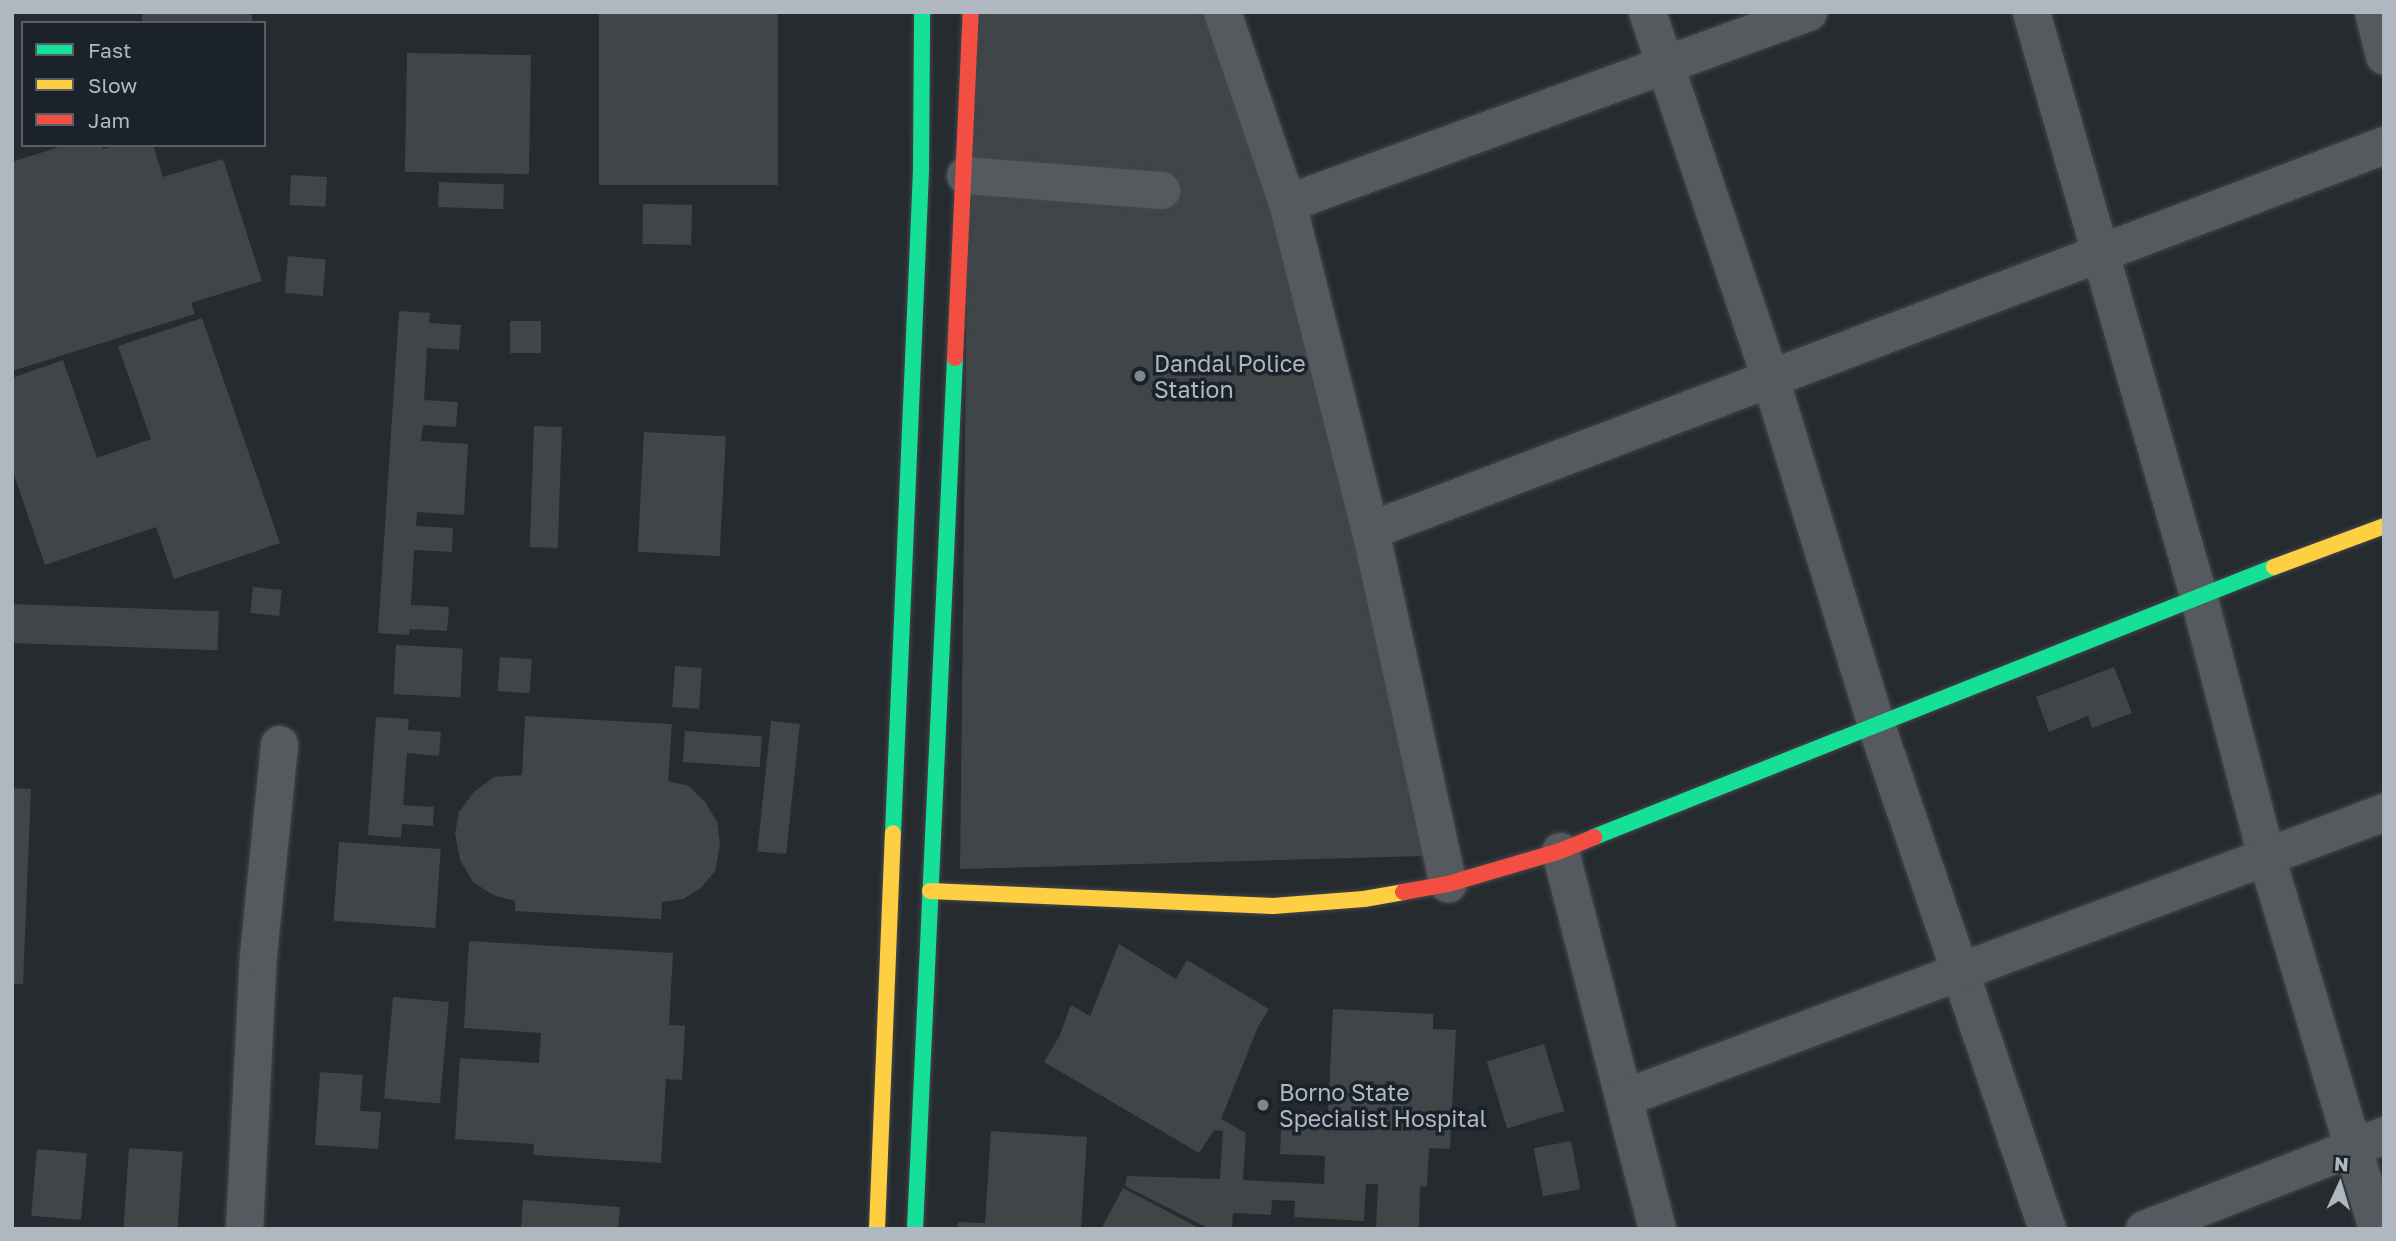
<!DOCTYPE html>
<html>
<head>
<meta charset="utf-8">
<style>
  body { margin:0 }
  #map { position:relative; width:2396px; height:1241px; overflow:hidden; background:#262b2f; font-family:"Golos Text",sans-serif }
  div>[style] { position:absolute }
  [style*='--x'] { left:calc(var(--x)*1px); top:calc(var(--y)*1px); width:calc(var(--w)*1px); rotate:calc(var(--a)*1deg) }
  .building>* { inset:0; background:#404548; transform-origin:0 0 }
  .roads { filter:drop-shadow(0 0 2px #43474a) drop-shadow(0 0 2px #43474a) }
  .street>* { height:37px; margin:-18.5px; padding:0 18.5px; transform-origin:18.5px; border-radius:18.5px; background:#555a5e }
  .fast>* { height:16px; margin:-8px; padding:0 8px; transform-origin:8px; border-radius:8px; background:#16e098 }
  .slow>* { height:16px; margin:-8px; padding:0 8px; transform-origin:8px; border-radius:8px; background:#ffcf43 }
  .jam>* { height:16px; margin:-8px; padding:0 8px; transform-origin:8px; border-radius:8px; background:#f24e42 }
  .dots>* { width:19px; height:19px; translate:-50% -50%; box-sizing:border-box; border:4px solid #1b2229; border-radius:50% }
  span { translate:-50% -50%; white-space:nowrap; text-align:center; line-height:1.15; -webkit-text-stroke:7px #1b2229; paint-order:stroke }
  .poi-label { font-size:23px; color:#afb8c1 }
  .left { translate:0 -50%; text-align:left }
  .frame { position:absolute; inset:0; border:14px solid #afb8c1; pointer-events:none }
  .legend { position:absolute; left:21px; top:21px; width:245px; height:126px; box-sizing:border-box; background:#1b2229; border:2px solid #565e66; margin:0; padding:9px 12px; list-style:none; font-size:21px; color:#afb8c1 }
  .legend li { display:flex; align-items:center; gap:14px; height:35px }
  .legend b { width:35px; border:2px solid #565e66 }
  .north { position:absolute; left:2305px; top:1150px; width:70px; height:70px; -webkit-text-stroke:5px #1b2229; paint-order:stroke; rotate:4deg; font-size:19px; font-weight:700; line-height:28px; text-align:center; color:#afb8c1 }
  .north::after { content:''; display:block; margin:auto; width:24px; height:32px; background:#afb8c1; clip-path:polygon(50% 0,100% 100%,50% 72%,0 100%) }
</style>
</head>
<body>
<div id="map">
  <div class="building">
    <div style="left:142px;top:12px;width:110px;height:12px"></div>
    <div style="left:599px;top:12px;width:179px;height:173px"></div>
    <div style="clip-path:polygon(970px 12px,1218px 12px,1356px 539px,1424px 856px,960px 869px)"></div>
    <div style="left:407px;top:53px;width:124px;height:119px;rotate:1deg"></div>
    <div style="clip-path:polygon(65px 145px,101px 145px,103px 149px,116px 145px,153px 145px,163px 177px,223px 159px,262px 281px,191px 303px,195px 314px,12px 371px,12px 162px)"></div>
    <div style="left:291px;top:175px;width:36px;height:30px;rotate:3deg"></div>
    <div style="left:439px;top:182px;width:65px;height:25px;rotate:2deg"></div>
    <div style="left:643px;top:204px;width:49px;height:40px;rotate:1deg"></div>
    <div style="left:288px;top:256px;width:38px;height:37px;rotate:5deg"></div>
    <div style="clip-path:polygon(399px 311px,430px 313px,429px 323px,461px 325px,459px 350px,427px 348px,424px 400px,458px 402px,456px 427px,423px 425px,421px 441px,468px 444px,464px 515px,417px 512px,416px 526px,453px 528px,452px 552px,414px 550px,411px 605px,449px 607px,447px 631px,410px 629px,409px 635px,378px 633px)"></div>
    <div style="clip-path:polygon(202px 318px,280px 543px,174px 579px,156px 527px,45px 565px,12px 469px,12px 378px,63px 360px,97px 458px,151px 439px,118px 346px)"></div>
    <div style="left:510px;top:321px;width:31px;height:32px"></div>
    <div style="left:534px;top:426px;width:28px;height:121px;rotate:2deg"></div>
    <div style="left:644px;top:432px;width:82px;height:120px;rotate:3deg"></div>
    <div style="left:253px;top:587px;width:29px;height:26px;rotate:6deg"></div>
    <div style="left:12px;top:604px;width:207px;height:39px;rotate:2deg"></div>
    <div style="left:396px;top:645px;width:67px;height:49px;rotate:3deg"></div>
    <div style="left:500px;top:657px;width:32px;height:34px;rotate:4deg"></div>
    <div style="left:675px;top:666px;width:27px;height:41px;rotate:4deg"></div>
    <div style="clip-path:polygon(2114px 667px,2132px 713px,2092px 728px,2088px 716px,2049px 732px,2036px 697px)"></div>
    <div style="clip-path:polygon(525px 716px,672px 724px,668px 781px,689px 786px,705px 802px,717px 822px,720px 845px,715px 871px,701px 888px,683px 899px,662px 902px,661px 919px,515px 911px,515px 901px,493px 895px,473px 882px,460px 860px,455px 834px,459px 812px,474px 792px,494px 777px,522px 775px)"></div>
    <div style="clip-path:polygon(376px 717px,409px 719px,408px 730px,441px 732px,439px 756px,407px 753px,403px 805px,434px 807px,433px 826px,402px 824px,401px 838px,368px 835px)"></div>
    <div style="left:771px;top:721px;width:29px;height:131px;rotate:6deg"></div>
    <div style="left:685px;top:731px;width:77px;height:31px;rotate:4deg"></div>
    <div style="clip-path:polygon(12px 788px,31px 789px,23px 984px,12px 984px)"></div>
    <div style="left:339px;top:842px;width:102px;height:79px;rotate:4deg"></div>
    <div style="clip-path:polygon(469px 941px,673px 953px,669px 1025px,685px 1026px,682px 1080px,666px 1079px,661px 1163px,533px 1155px,534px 1144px,455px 1139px,460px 1058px,539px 1063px,541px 1033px,464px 1028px)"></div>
    <div style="clip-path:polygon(1119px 944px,1176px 979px,1187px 960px,1269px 1009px,1258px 1027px,1221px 1119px,1246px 1133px,1243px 1180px,1324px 1184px,1325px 1156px,1280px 1154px,1282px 1110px,1328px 1112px,1333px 1009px,1433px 1014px,1433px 1029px,1456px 1030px,1450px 1149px,1429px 1148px,1427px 1187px,1420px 1186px,1419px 1229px,1376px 1229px,1378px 1184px,1366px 1184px,1364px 1221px,1294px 1217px,1295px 1201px,1272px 1200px,1271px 1215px,1233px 1213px,1232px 1229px,1210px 1229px,1125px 1186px,1127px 1176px,1220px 1179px,1223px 1131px,1214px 1130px,1199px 1153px,1044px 1062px,1059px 1037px,1071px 1005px,1090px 1016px)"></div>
    <div style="left:393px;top:997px;width:56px;height:102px;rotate:5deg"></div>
    <div style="left:1544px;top:1044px;width:70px;height:60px;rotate:73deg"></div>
    <div style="clip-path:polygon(320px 1072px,363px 1075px,360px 1111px,381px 1112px,378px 1149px,315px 1145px)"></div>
    <div style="clip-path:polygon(991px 1131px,1087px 1137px,1081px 1229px,957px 1229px,958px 1222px,985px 1223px)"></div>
    <div style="left:1571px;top:1141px;width:49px;height:38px;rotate:79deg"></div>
    <div style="left:129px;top:1148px;width:54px;height:81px;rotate:4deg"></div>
    <div style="left:37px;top:1149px;width:50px;height:67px;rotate:5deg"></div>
    <div style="clip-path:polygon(1123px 1188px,1201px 1229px,1101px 1229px)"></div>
    <div style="clip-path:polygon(523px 1200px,620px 1207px,618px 1229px,521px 1229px)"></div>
  </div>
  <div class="roads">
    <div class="street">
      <div style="--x:1222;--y:12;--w:202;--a:71.2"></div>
      <div style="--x:1287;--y:203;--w:337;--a:75.8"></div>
      <div style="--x:1370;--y:530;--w:362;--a:77.6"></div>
      <div style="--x:1647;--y:12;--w:386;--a:71.4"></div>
      <div style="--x:1770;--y:378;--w:363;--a:73"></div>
      <div style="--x:1876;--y:725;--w:532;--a:71.26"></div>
      <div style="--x:2031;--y:12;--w:606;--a:74.02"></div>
      <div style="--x:2198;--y:595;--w:270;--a:75.4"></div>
      <div style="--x:2266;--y:856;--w:389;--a:73.4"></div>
      <div style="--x:2373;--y:12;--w:45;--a:76"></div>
      <div style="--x:965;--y:175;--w:197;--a:4.4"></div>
      <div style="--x:1287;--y:203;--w:555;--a:-20.13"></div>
      <div style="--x:1370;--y:530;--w:1085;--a:-20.79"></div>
      <div style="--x:1560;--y:851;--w:390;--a:75.6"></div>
      <div style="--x:1625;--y:1097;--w:811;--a:-20.58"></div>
      <div style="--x:244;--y:1229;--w:274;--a:-87.1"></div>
      <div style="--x:258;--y:955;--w:212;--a:-84.3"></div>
      <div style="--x:2144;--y:1229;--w:258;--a:-21.4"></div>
    </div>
    <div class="fast">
      <div style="--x:893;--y:833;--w:664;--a:-87.58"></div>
      <div style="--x:921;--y:170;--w:158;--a:-89.6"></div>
      <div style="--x:1594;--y:837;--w:732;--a:-21.66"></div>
      <div style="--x:915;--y:1229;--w:872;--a:-87.37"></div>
    </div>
    <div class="slow">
      <div style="--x:2274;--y:567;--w:117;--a:-20.4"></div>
      <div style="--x:930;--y:891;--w:343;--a:2.5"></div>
      <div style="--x:1273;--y:906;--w:91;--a:-4.4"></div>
      <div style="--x:1364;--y:899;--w:40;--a:-10"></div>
      <div style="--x:877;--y:1229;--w:396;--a:-87.7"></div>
    </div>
    <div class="jam">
      <div style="--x:955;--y:358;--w:346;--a:-87.4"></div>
      <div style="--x:1403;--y:892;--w:46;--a:-10.1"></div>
      <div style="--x:1448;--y:884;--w:117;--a:-16.4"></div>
      <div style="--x:1560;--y:851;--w:37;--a:-22"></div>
    </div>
  </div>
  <div class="dots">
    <div style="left:1140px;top:376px;background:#7f878e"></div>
    <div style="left:1263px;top:1105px;background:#7f878e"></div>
  </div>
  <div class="poi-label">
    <span class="left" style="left:1154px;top:376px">Dandal Police<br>Station</span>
    <span class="left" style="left:1279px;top:1105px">Borno State<br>Specialist Hospital</span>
  </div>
  <div class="frame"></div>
  <ul class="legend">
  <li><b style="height:9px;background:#16e098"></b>Fast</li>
  <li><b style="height:9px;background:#ffcf43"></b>Slow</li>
  <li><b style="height:9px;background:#f24e42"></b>Jam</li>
  </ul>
  <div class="north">N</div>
</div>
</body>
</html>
